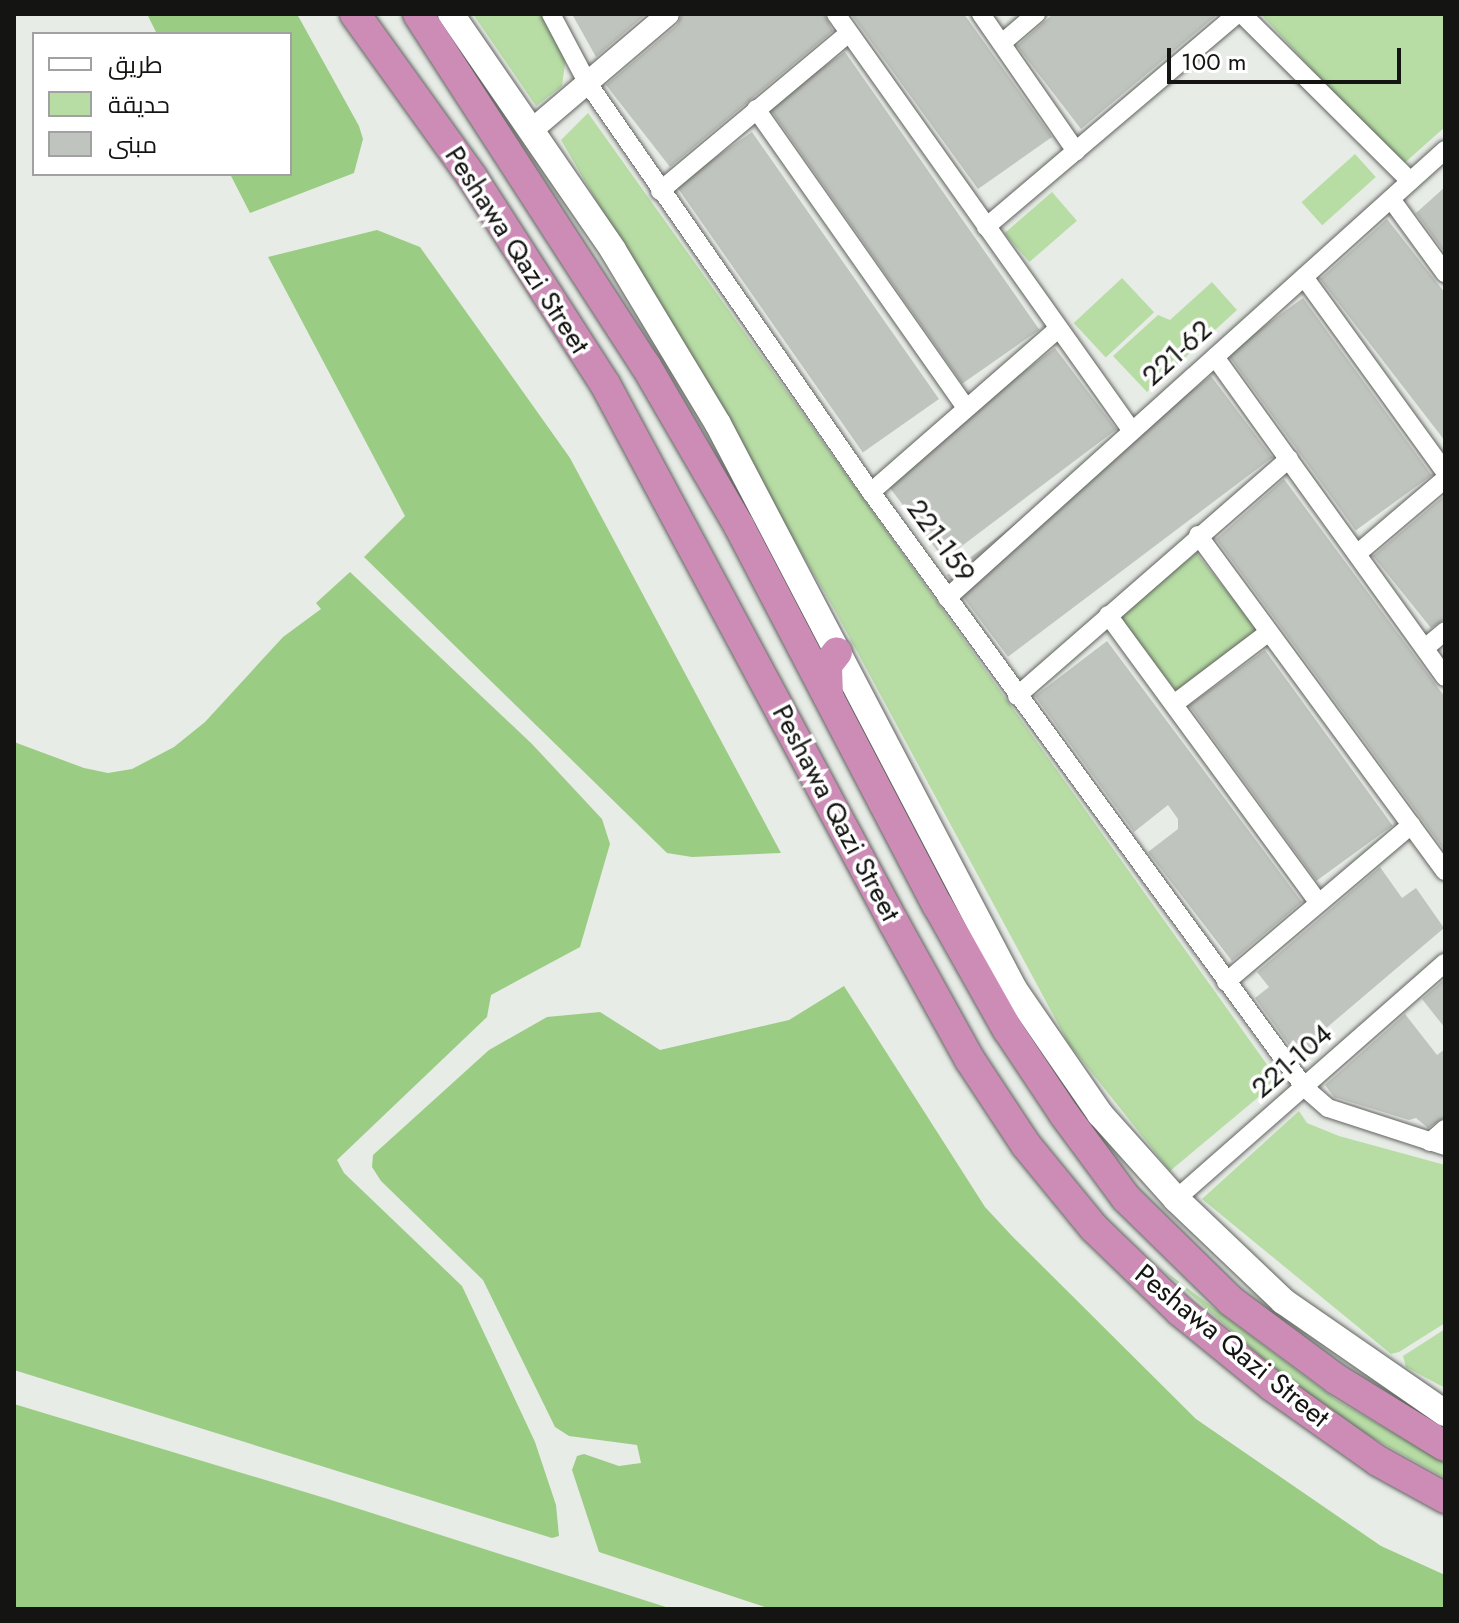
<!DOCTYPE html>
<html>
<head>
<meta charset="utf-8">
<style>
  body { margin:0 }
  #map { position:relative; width:1459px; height:1623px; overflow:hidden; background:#e8ece7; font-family:Jost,Cairo,sans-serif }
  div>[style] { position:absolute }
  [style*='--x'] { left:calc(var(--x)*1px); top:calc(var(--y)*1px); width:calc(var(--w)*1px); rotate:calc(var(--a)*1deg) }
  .green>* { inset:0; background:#b7dda5; transform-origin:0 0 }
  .forest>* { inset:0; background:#9bcc84 }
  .building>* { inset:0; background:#c0c4be; transform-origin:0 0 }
  .roads { filter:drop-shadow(0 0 2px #60635e) drop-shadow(0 0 2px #60635e) }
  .minor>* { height:18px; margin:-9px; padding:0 9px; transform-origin:9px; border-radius:9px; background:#fff }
  .tertiary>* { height:22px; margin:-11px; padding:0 11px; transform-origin:11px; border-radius:11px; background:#fff }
  .secondary>* { height:26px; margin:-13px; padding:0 13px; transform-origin:13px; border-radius:13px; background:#fff }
  .trunk>* { height:30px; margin:-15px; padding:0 15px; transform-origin:15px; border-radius:15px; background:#cc8cb6 }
  span { translate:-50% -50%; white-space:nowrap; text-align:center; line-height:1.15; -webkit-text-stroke:7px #fff; paint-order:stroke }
  .street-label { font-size:28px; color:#141513 }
  .frame { position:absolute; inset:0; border:16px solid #141513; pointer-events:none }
  .legend { position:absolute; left:32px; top:32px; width:260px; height:144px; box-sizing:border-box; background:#fff; border:2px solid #a1a1a1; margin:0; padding:10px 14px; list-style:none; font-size:24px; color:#141513 }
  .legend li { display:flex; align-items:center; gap:16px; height:40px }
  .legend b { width:40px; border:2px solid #a1a1a1 }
  .scale { position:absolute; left:1167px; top:48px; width:234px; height:36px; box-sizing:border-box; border:4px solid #141513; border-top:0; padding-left:10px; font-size:24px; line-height:28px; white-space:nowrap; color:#141513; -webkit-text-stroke:6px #fff; paint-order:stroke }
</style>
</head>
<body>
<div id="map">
  <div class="green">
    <div style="clip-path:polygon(473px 14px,543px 14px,566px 56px,562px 86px,536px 106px)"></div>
    <div style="clip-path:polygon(1261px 14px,1445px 14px,1445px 127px,1401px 166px)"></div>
    <div style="clip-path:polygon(588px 113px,1273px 1073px,1274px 1084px,1170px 1171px,1069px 1044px,833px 607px,561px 140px)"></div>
    <div style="left:1355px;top:154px;width:31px;height:72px;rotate:48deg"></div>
    <div style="left:1052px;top:192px;width:38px;height:63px;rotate:49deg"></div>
    <div style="left:1122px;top:278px;width:47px;height:66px;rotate:47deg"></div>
    <div style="clip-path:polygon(1212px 282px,1237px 310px,1147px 392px,1113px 356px,1158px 315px,1170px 320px)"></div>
    <div style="left:1196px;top:553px;width:98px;height:102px;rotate:51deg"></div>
    <div style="clip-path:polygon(1299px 1111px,1307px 1123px,1339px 1136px,1445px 1165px,1445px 1323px,1399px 1352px,1391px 1354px,1202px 1199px)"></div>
    <div style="clip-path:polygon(1162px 1269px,1335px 1399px,1445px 1463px,1445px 1478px,1364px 1433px,1288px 1381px)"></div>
    <div style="clip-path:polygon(1445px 1329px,1445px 1388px,1406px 1367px,1403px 1356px)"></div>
  </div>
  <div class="forest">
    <div style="clip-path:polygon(147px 14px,297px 14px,359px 126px,363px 139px,354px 173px,250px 213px,230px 174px,290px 174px,290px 34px,157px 34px)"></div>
    <div style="clip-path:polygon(377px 230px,420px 247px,570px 458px,781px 853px,692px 857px,667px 853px,364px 557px,405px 516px,268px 257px)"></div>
    <div style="clip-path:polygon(350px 572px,532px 744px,602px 819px,610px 844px,580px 947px,491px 995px,487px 1017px,337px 1160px,344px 1173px,462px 1286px,535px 1442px,556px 1505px,559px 1536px,552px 1538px,14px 1370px,14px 742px,84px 768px,108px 773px,132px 769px,174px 747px,205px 722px,283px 637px,321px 609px,316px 603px)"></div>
    <div style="clip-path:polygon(844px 986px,985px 1207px,1012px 1236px,1196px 1419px,1381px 1546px,1445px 1575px,1445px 1609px,771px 1609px,599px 1552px,572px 1470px,577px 1456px,584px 1454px,619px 1466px,641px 1463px,637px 1445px,569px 1436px,555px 1427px,483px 1280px,381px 1181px,372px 1167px,373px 1155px,489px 1050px,547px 1017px,600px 1012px,660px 1050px,789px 1020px)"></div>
    <div style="clip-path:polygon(14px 1404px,328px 1499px,672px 1609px,14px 1609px)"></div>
  </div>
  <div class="building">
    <div style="clip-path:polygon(572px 14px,646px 14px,596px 57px)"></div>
    <div style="clip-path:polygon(682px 14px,824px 14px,833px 31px,670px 167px,606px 85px,677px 25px)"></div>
    <div style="clip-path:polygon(851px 14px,964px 14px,1052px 137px,978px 189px)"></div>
    <div style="clip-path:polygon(1053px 14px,1218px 14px,1081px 129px,1017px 46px)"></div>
    <div style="left:845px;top:52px;width:339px;height:94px;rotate:55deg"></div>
    <div style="left:752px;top:132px;width:326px;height:93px;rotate:55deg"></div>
    <div style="clip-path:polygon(1445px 187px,1445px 253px,1416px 213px)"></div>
    <div style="clip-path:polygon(1387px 219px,1445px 293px,1445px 441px,1320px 279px)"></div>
    <div style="left:1303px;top:298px;width:219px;height:94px;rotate:54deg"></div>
    <div style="left:1055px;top:348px;width:102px;height:216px;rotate:53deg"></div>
    <div style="left:1211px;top:376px;width:102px;height:331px;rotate:53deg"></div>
    <div style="clip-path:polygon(1284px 479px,1445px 697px,1445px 851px,1216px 539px)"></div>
    <div style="clip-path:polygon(1445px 495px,1445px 619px,1431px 628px,1373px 556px)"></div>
    <div style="clip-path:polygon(1107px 641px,1302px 902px,1232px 961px,1148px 852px,1178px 829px,1178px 819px,1168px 805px,1134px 832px,1035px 696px)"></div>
    <div style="left:1265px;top:650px;width:217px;height:94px;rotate:54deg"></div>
    <div style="clip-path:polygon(1380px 867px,1402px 898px,1416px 888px,1444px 928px,1311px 1041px,1315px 1046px,1299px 1059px,1255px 998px,1269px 987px,1257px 972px)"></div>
    <div style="clip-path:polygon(1445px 979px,1445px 1028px,1422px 999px)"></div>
    <div style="clip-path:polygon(1405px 1014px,1437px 1055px,1445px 1049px,1445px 1117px,1428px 1128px,1416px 1118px,1409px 1120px,1334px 1097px,1325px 1085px)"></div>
  </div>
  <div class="roads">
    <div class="minor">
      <div style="--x:551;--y:14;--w:77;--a:62.1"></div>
      <div style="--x:587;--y:82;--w:499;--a:55.3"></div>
      <div style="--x:871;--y:492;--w:737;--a:53.94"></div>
      <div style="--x:1305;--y:1088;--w:30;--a:41"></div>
      <div style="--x:1328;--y:1108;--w:123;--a:18"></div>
      <div style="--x:836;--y:14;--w:511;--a:54.63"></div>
      <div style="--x:981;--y:14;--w:167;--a:55.3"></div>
      <div style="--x:1242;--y:14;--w:237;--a:44.8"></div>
      <div style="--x:1002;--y:43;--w:45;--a:-40.5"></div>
      <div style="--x:756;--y:109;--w:365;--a:54.9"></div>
      <div style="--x:660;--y:191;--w:246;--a:-39.9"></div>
      <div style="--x:1391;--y:199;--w:92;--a:53.9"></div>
      <div style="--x:986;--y:227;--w:329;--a:-40.3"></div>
      <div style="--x:1304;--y:277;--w:241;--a:54.1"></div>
      <div style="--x:1215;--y:357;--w:394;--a:54.3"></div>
      <div style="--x:871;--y:492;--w:247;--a:-41.1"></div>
      <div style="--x:1198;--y:535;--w:417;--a:53.7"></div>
      <div style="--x:1358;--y:553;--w:114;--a:-40.4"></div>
      <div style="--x:947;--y:598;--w:670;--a:-41.97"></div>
      <div style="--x:1108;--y:615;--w:356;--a:53.8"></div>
      <div style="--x:1425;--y:648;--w:26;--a:-40"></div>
      <div style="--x:1017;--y:696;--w:361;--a:-41.1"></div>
      <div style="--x:1174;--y:704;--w:119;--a:-37.2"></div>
      <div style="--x:1226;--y:982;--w:243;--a:-40.3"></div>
      <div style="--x:1430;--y:1142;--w:20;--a:-41"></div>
      <div style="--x:1176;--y:1199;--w:358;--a:-41.3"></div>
    </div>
    <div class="tertiary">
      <div style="--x:533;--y:129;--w:177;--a:-40.4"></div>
    </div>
    <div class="secondary">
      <div style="--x:451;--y:14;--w:286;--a:55.5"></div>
      <div style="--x:613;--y:250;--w:203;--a:58.9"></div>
      <div style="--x:718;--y:424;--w:638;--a:62.35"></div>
      <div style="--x:1014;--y:989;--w:152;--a:55.5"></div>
      <div style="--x:1100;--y:1114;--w:114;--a:48.2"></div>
      <div style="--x:1176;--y:1199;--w:148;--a:43.6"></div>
      <div style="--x:1283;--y:1301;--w:197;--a:34.7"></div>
    </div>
    <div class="trunk">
      <div style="--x:355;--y:14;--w:201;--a:54.3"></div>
      <div style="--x:472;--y:177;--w:246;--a:57.3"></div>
      <div style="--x:605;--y:384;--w:612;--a:61.8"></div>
      <div style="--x:894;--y:923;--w:157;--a:61"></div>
      <div style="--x:970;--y:1060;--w:102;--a:56.6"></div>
      <div style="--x:1026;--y:1145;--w:107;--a:50.7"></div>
      <div style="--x:1094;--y:1228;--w:120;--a:44"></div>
      <div style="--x:1180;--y:1311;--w:119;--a:39.2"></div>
      <div style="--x:1272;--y:1386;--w:130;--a:35.3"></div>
      <div style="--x:1378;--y:1461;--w:77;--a:28.9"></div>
      <div style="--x:418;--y:14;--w:419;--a:57.1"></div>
      <div style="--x:646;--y:366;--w:185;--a:59.8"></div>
      <div style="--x:739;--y:526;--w:429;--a:62.4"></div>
      <div style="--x:938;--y:906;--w:142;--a:60.6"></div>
      <div style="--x:1008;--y:1030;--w:101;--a:56.3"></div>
      <div style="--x:1064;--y:1114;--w:104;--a:53.6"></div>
      <div style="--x:1126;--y:1198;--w:147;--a:44.4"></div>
      <div style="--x:1231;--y:1301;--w:131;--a:36.6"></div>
      <div style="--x:1336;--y:1379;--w:128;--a:31.6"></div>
      <div style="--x:828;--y:696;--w:31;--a:-92"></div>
      <div style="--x:827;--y:665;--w:16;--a:-52"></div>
    </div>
  </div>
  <div class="street-label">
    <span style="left:517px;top:250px;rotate:57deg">Peshawa Qazi Street</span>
    <span style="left:1177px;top:353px;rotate:-42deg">221-62</span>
    <span style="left:941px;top:541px;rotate:54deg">221-159</span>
    <span style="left:836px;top:813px;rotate:62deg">Peshawa Qazi Street</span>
    <span style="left:1292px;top:1061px;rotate:-41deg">221-104</span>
    <span style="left:1232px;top:1346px;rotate:39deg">Peshawa Qazi Street</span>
  </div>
  <div class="frame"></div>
  <ul class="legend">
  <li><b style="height:10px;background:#fff"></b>طريق</li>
  <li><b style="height:22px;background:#b7dda5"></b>حديقة</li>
  <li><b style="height:22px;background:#c0c4be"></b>مبنى</li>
  </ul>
  <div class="scale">100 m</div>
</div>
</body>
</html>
